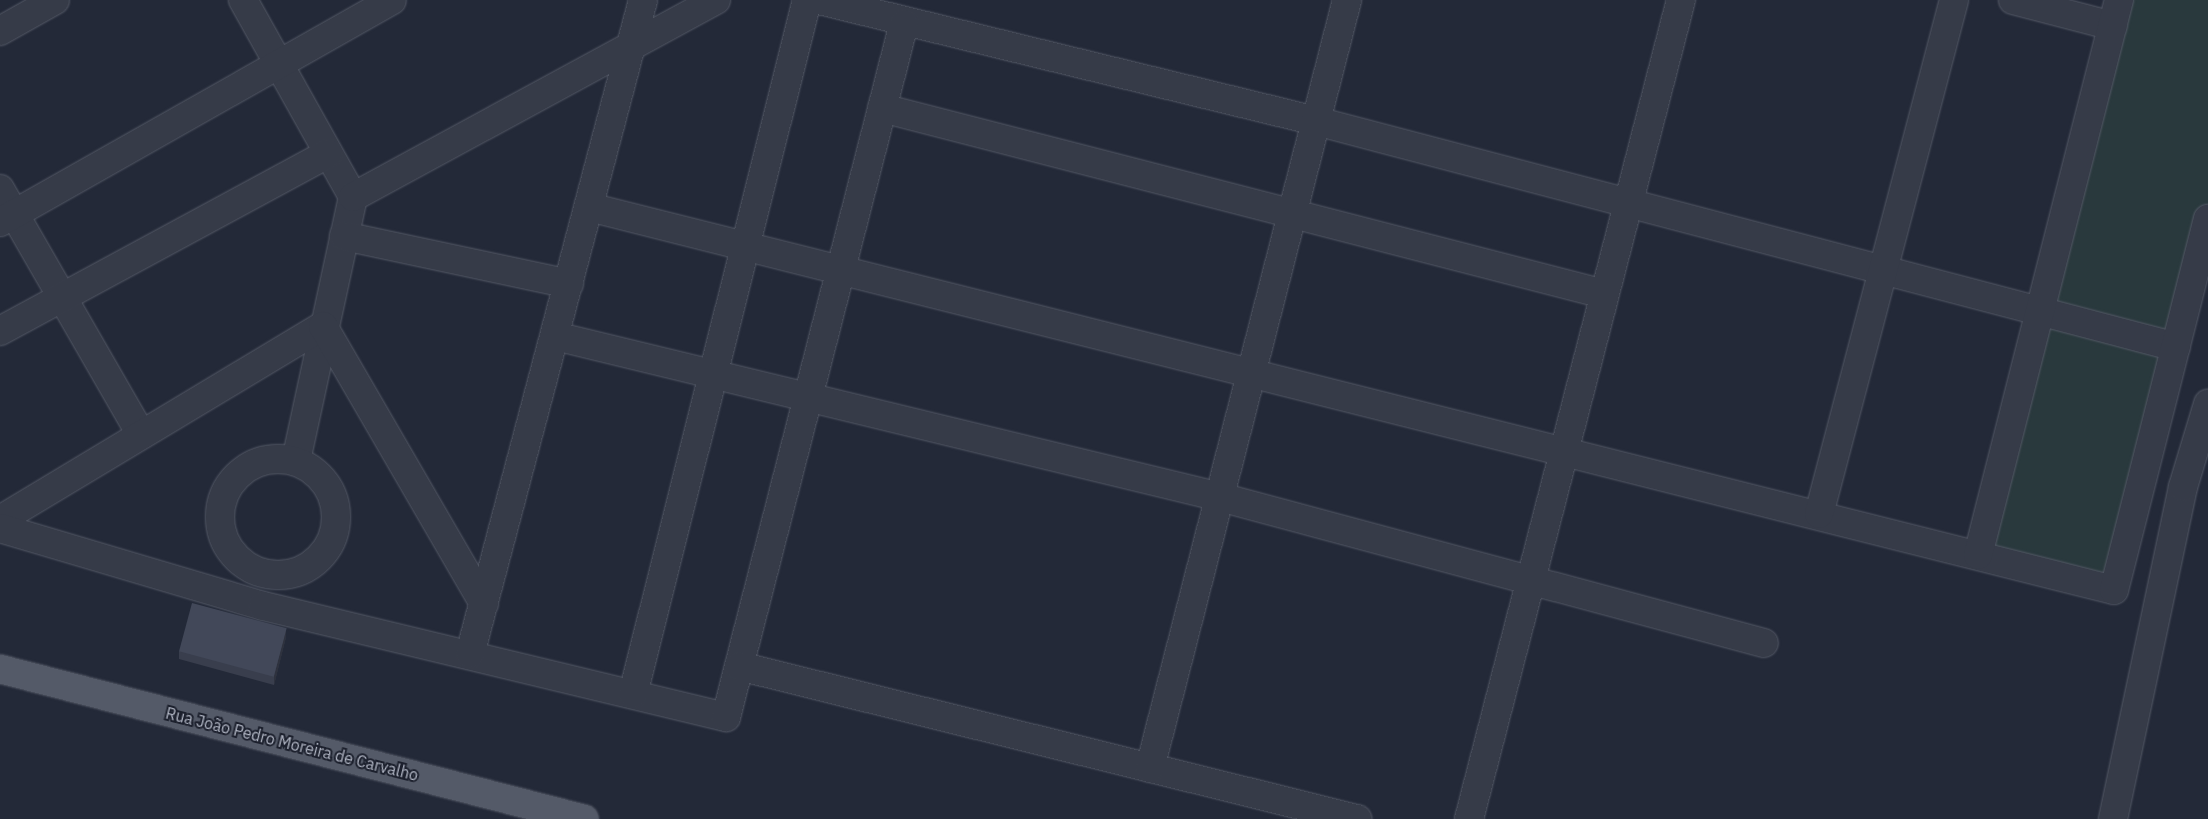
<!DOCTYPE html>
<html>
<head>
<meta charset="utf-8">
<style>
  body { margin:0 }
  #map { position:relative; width:2208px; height:819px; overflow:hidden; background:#232938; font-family:"IBM Plex Sans",sans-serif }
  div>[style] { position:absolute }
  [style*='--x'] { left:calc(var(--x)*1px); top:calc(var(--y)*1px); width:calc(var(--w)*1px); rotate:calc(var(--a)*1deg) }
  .green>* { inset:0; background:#29393d }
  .roads { filter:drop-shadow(0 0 1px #545966) drop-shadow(0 0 1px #545966) }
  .minor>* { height:28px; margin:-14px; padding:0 14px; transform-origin:14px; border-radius:14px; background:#363b48 }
  .minor>.ring { margin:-14px; padding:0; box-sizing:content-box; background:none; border:28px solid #363b48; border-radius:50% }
  .major>* { height:28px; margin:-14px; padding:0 14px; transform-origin:14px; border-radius:14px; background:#545a68 }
  .wall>* { inset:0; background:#393e4d }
  .shaded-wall>* { inset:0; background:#2e323e }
  .building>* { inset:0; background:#424859; transform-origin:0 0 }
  span { translate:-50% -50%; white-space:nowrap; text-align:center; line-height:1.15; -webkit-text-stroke:4px #1c202d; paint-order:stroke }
  .street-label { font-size:16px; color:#b1b6c4 }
</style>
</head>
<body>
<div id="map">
  <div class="green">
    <div style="clip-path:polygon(2119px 0,2208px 0,2208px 219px,2114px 590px,1978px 555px)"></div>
  </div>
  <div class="roads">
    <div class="minor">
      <div style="--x:243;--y:0;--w:226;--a:60.8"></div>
      <div style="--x:353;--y:197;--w:270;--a:102.2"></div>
      <div style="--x:819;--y:0;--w:512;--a:13.68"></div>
      <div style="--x:1316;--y:121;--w:889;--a:14.72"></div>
      <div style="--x:2013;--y:0;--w:103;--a:14.6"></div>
      <div style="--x:0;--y:31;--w:63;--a:-29.4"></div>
      <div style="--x:882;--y:108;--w:746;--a:14.45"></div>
      <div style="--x:0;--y:189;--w:283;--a:60.1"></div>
      <div style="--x:353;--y:197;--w:413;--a:-28.5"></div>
      <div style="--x:589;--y:207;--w:1572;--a:14.1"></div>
      <div style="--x:2114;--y:590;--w:383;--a:-75.8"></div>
      <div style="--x:0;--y:222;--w:450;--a:-29.5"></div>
      <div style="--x:344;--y:236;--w:230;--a:12"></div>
      <div style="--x:0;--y:331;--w:373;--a:-28.4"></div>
      <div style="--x:555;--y:336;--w:684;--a:13.61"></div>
      <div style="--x:1220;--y:497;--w:563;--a:15.02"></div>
      <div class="ring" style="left:220px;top:459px;width:88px;height:88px"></div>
      <div style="--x:1819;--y:514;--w:531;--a:-75.28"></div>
      <div style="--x:0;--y:520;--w:377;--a:-31"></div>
      <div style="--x:323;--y:326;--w:321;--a:59.9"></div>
      <div style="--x:0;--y:528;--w:274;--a:16.5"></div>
      <div style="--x:263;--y:606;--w:476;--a:13.5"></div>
      <div style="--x:726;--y:717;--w:716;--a:-75.61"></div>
      <div style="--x:1978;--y:555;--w:573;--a:-75.75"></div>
      <div style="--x:470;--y:654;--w:676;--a:-75.18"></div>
      <div style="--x:739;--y:666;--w:637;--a:13.91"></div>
      <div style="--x:633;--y:694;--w:715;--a:-75.92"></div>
      <div style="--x:1150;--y:768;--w:793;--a:-75.61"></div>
      <div style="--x:1469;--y:819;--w:846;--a:-75.49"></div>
      <div style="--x:2113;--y:819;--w:339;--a:-78.1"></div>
      <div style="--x:2183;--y:487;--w:87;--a:-73.2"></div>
    </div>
    <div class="major">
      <div style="--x:0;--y:669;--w:603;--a:14.4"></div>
    </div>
  </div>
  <div class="wall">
    <div style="clip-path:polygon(286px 637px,274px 685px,179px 659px,179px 651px)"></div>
  </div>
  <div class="shaded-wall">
    <div style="clip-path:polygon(286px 629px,286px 637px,274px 685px,274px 676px)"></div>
  </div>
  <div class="building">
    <div style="left:192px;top:603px;width:98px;height:50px;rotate:15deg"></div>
  </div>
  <div class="street-label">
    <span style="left:292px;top:744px;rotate:14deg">Rua João Pedro Moreira de Carvalho</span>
  </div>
</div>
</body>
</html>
